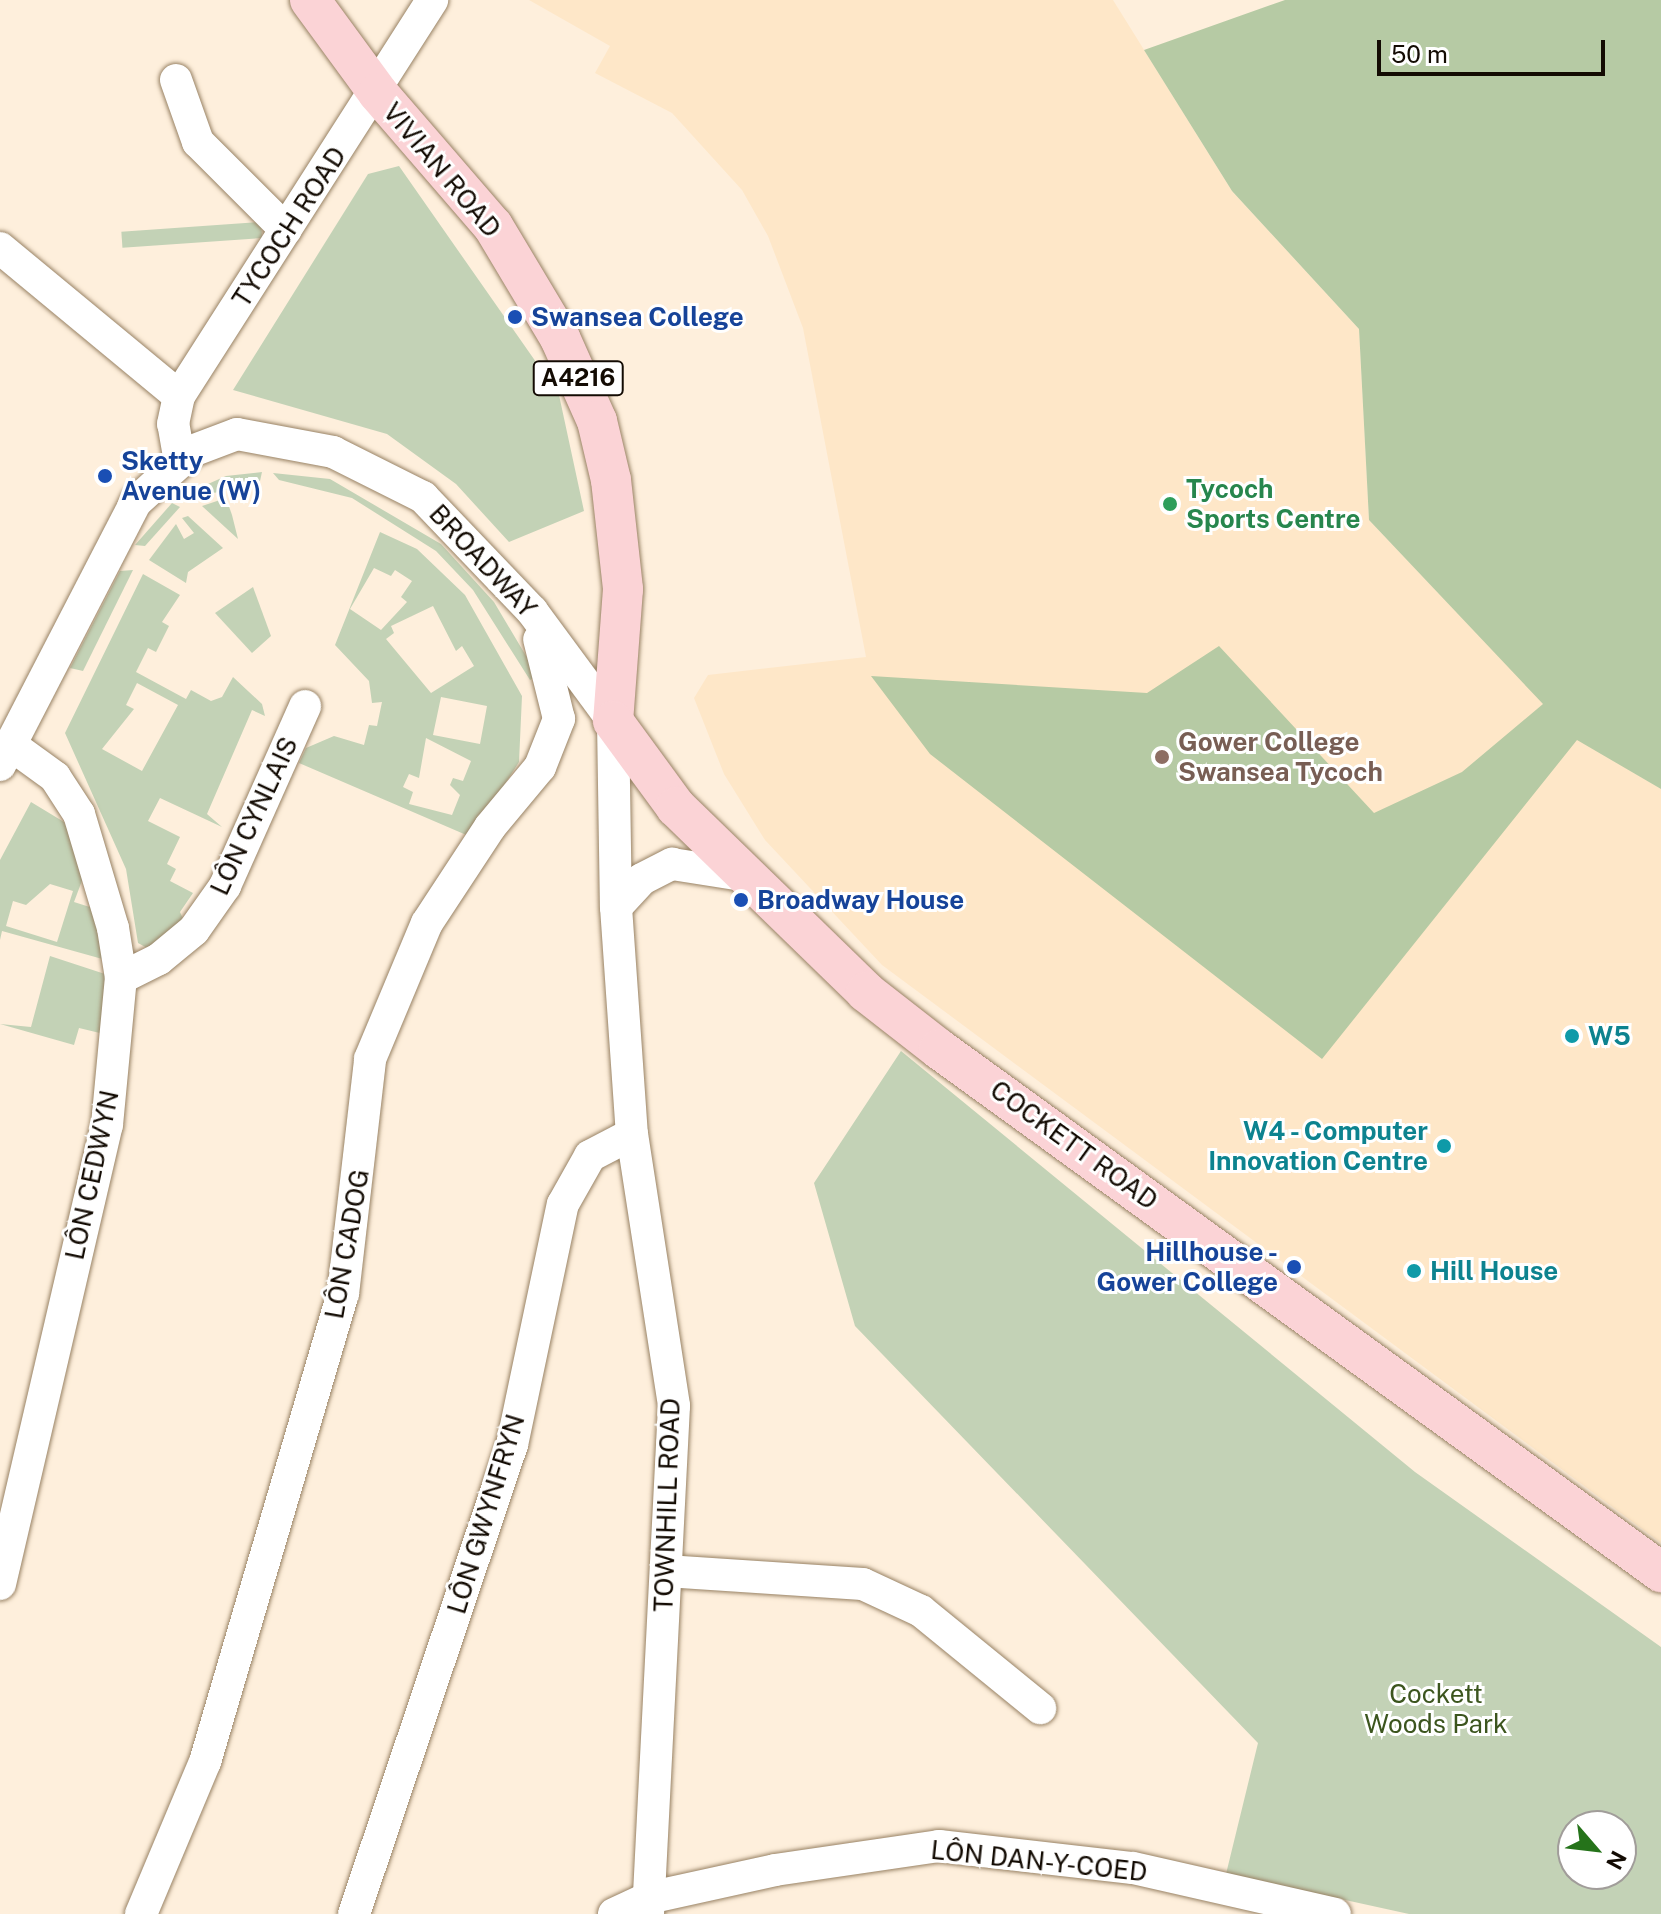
<!DOCTYPE html>
<html>
<head>
<meta charset="utf-8">
<style>
  body { margin:0 }
  #map { position:relative; width:1661px; height:1914px; overflow:hidden; background:#feefdc; font-family:"Public Sans",sans-serif }
  div>[style] { position:absolute }
  [style*='--x'] { left:calc(var(--x)*1px); top:calc(var(--y)*1px); width:calc(var(--w)*1px); rotate:calc(var(--a)*1deg) }
  .built>* { inset:0; background:#fee7c8 }
  .green>* { inset:0; background:#c3d2b6; transform-origin:0 0 }
  .forest>* { inset:0; background:#b6caa4 }
  .roads { filter:drop-shadow(0 0 2px #988264) drop-shadow(0 0 2px #988264) }
  .minor>* { height:32px; margin:-16px; padding:0 16px; transform-origin:16px; border-radius:16px; background:#fff }
  .major>* { height:40px; margin:-20px; padding:0 20px; transform-origin:20px; border-radius:20px; background:#fbd3d6 }
  .dots>* { width:22px; height:22px; translate:-50% -50%; box-sizing:border-box; border:4px solid #fff; border-radius:50% }
  span { translate:-50% -50%; white-space:nowrap; text-align:center; line-height:1.15; -webkit-text-stroke:6px #fff; paint-order:stroke }
  .shield-label span { padding:2px 6px; background:#fff; border:2px solid; border-radius:6px; -webkit-text-stroke-width:0 }
  .shield-label { font-size:24px; color:#130b03; font-weight:700 }
  .street-label { font-size:26px; color:#130b03 }
  .transit-label { font-size:26px; color:#164399; font-weight:700 }
  .left { translate:0 -50%; text-align:left }
  .right { translate:-100% -50%; text-align:right }
  .leisure-label { font-size:26px; color:#27864d; font-weight:700 }
  .education-label { font-size:26px; color:#785e54; font-weight:700 }
  .culture-label { font-size:26px; color:#0d838f; font-weight:700 }
  .park-label { font-size:26px; color:#3c551e }
  .north { position:absolute; left:1557px; top:1810px; width:80px; height:80px; box-sizing:border-box; background:#fff; border:2px solid #a19d9a; border-radius:50%; rotate:118deg; font-size:22px; font-weight:700; line-height:32px; text-align:center; color:#130b03 }
  .north::after { content:''; display:block; margin:auto; width:28px; height:36px; background:#25731a; clip-path:polygon(50% 0,100% 100%,50% 72%,0 100%) }
  .scale { position:absolute; left:1377px; top:40px; width:228px; height:36px; box-sizing:border-box; border:4px solid #130b03; border-top:0; padding-left:10px; font-size:24px; line-height:28px; white-space:nowrap; color:#130b03; -webkit-text-stroke:6px #fff; paint-order:stroke }
</style>
</head>
<body>
<div id="map">
  <div class="built">
    <div style="clip-path:polygon(529px 0,1113px 0,1232px 191px,1359px 329px,1369px 520px,1577px 739px,1661px 789px,1661px 1543px,882px 965px,765px 840px,724px 774px,694px 698px,708px 675px,866px 657px,803px 328px,768px 236px,742px 190px,672px 113px,595px 73px,610px 46px)"></div>
  </div>
  <div class="green">
    <div style="clip-path:polygon(399px 166px,559px 395px,584px 511px,509px 542px,456px 484px,387px 434px,233px 390px,368px 174px)"></div>
    <div style="left:261px;top:222px;width:16px;height:140px;rotate:86deg"></div>
    <div style="clip-path:polygon(262px 472px,260px 481px,195px 498px,190px 492px,226px 476px)"></div>
    <div style="clip-path:polygon(273px 473px,330px 479px,441px 544px,494px 602px,538px 676px,530px 680px,473px 590px,436px 551px,352px 498px,279px 480px)"></div>
    <div style="clip-path:polygon(226px 498px,232px 515px,238px 539px,202px 506px)"></div>
    <div style="clip-path:polygon(172px 503px,180px 507px,145px 546px,135px 545px)"></div>
    <div style="clip-path:polygon(188px 516px,223px 548px,188px 572px,186px 583px,149px 560px,176px 524px,184px 539px,194px 533px,182px 518px)"></div>
    <div style="clip-path:polygon(evenodd,380px 532px,417px 549px,465px 595px,522px 696px,519px 762px,471px 837px,299px 763px,306px 748px,334px 736px,364px 745px,369px 725px,377px 726px,382px 702px,372px 703px,369px 681px,335px 645px,380px 532px,374px 568px,391px 576px,395px 570px,412px 581px,401px 597px,407px 602px,381px 630px,350px 609px,374px 568px,380px 532px,433px 606px,456px 651px,462px 646px,474px 666px,431px 693px,386px 639px,394px 633px,391px 626px,433px 606px,380px 532px,441px 697px,487px 706px,480px 744px,433px 735px,441px 697px,380px 532px,426px 738px,471px 761px,463px 781px,453px 778px,450px 785px,460px 795px,452px 815px,409px 804px,413px 792px,403px 787px,409px 774px,419px 778px,426px 738px)"></div>
    <div style="clip-path:polygon(133px 570px,83px 671px,70px 668px,120px 571px)"></div>
    <div style="clip-path:polygon(evenodd,143px 574px,180px 595px,162px 622px,169px 626px,156px 652px,148px 648px,136px 672px,186px 699px,191px 690px,211px 701px,222px 697px,233px 677px,262px 704px,265px 716px,252px 710px,207px 814px,222px 827px,160px 798px,148px 821px,180px 837px,167px 864px,176px 869px,170px 881px,193px 893px,180px 912px,184px 921px,149px 949px,138px 943px,126px 869px,65px 733px,143px 574px,137px 683px,178px 705px,142px 771px,102px 749px,134px 709px,126px 705px,137px 683px)"></div>
    <div style="clip-path:polygon(253px 587px,271px 636px,252px 653px,215px 613px)"></div>
    <div style="clip-path:polygon(evenodd,31px 802px,64px 822px,86px 870px,74px 902px,96px 909px,106px 960px,2px 931px,0 940px,0 860px,31px 802px,50px 884px,73px 891px,57px 942px,6px 926px,13px 901px,26px 905px,50px 884px)"></div>
    <div style="clip-path:polygon(50px 956px,108px 975px,104px 1034px,79px 1028px,74px 1045px,0 1024px,31px 1027px)"></div>
    <div style="clip-path:polygon(evenodd,901px 1051px,1415px 1472px,1661px 1647px,1661px 1914px,1409px 1914px,1226px 1874px,1258px 1743px,855px 1326px,814px 1183px,901px 1051px,1573px 1826px,1621px 1826px,1621px 1874px,1573px 1874px,1573px 1826px)"></div>
  </div>
  <div class="forest">
    <div style="clip-path:polygon(1285px 0,1661px 0,1661px 789px,1577px 740px,1322px 1059px,930px 754px,871px 676px,1147px 693px,1219px 646px,1374px 813px,1462px 772px,1543px 704px,1369px 520px,1359px 329px,1232px 191px,1144px 50px)"></div>
  </div>
  <div class="roads">
    <div class="minor">
      <div style="--x:176;--y:80;--w:66;--a:70.5"></div>
      <div style="--x:198;--y:142;--w:124;--a:45"></div>
      <div style="--x:0;--y:248;--w:232;--a:39.6"></div>
      <div style="--x:180;--y:462;--w:39;--a:-100"></div>
      <div style="--x:173;--y:424;--w:29;--a:-78"></div>
      <div style="--x:179;--y:396;--w:470;--a:-57.4"></div>
      <div style="--x:0;--y:765;--w:296;--a:-62.7"></div>
      <div style="--x:136;--y:502;--w:76;--a:-42.3"></div>
      <div style="--x:192;--y:451;--w:48;--a:-20.7"></div>
      <div style="--x:237;--y:434;--w:98;--a:10.6"></div>
      <div style="--x:333;--y:452;--w:101;--a:26.6"></div>
      <div style="--x:423;--y:497;--w:158;--a:46.3"></div>
      <div style="--x:532;--y:611;--w:137;--a:53.6"></div>
      <div style="--x:613;--y:721;--w:186;--a:89.1"></div>
      <div style="--x:616;--y:907;--w:228;--a:86"></div>
      <div style="--x:632;--y:1134;--w:275;--a:81.2"></div>
      <div style="--x:674;--y:1406;--w:509;--a:92.93"></div>
      <div style="--x:616;--y:907;--w:38;--a:-47"></div>
      <div style="--x:642;--y:879;--w:34;--a:-27"></div>
      <div style="--x:672;--y:864;--w:71;--a:8.9"></div>
      <div style="--x:121;--y:978;--w:42;--a:-26.6"></div>
      <div style="--x:159;--y:959;--w:45;--a:-39.6"></div>
      <div style="--x:194;--y:930;--w:54;--a:-54.8"></div>
      <div style="--x:225;--y:886;--w:197;--a:-66"></div>
      <div style="--x:666;--y:1571;--w:197;--a:3.8"></div>
      <div style="--x:863;--y:1584;--w:64;--a:25"></div>
      <div style="--x:921;--y:1611;--w:154;--a:39.2"></div>
      <div style="--x:0;--y:1584;--w:471;--a:-76.9"></div>
      <div style="--x:107;--y:1125;--w:148;--a:-84.6"></div>
      <div style="--x:121;--y:978;--w:51;--a:-99.1"></div>
      <div style="--x:113;--y:928;--w:119;--a:-106.6"></div>
      <div style="--x:79;--y:814;--w:44;--a:-123"></div>
      <div style="--x:55;--y:777;--w:54;--a:-144"></div>
      <div style="--x:141;--y:1914;--w:165;--a:-67.2"></div>
      <div style="--x:205;--y:1762;--w:488;--a:-73.6"></div>
      <div style="--x:343;--y:1294;--w:237;--a:-83.4"></div>
      <div style="--x:370;--y:1059;--w:147;--a:-67.3"></div>
      <div style="--x:427;--y:923;--w:115;--a:-56.7"></div>
      <div style="--x:490;--y:827;--w:78;--a:-50.2"></div>
      <div style="--x:540;--y:767;--w:52;--a:-68.4"></div>
      <div style="--x:559;--y:719;--w:82;--a:-104"></div>
      <div style="--x:354;--y:1914;--w:495;--a:-71.4"></div>
      <div style="--x:512;--y:1445;--w:246;--a:-78.1"></div>
      <div style="--x:563;--y:1204;--w:55;--a:-60.6"></div>
      <div style="--x:590;--y:1156;--w:47;--a:-27.6"></div>
      <div style="--x:614;--y:1914;--w:38;--a:-25"></div>
      <div style="--x:648;--y:1898;--w:130;--a:-12.4"></div>
      <div style="--x:775;--y:1870;--w:166;--a:-8.3"></div>
      <div style="--x:939;--y:1846;--w:195;--a:6.5"></div>
      <div style="--x:1133;--y:1868;--w:207;--a:12.8"></div>
    </div>
    <div class="major">
      <div style="--x:310;--y:0;--w:115;--a:53.8"></div>
      <div style="--x:378;--y:93;--w:176;--a:49.2"></div>
      <div style="--x:493;--y:226;--w:131;--a:59.1"></div>
      <div style="--x:560;--y:338;--w:91;--a:66"></div>
      <div style="--x:597;--y:421;--w:61;--a:76.7"></div>
      <div style="--x:611;--y:480;--w:110;--a:83.7"></div>
      <div style="--x:623;--y:589;--w:132;--a:94.3"></div>
      <div style="--x:613;--y:721;--w:107;--a:53.8"></div>
      <div style="--x:676;--y:807;--w:265;--a:44.2"></div>
      <div style="--x:866;--y:992;--w:93;--a:38"></div>
      <div style="--x:939;--y:1049;--w:892;--a:35.92"></div>
    </div>
  </div>
  <div class="dots">
    <div style="left:515px;top:317px;background:#1a4fb4"></div>
    <div style="left:105px;top:476px;background:#1a4fb4"></div>
    <div style="left:1170px;top:504px;background:#2e9e5b"></div>
    <div style="left:1162px;top:757px;background:#8d6e63"></div>
    <div style="left:741px;top:900px;background:#1a4fb4"></div>
    <div style="left:1572px;top:1036px;background:#0f9aa8"></div>
    <div style="left:1444px;top:1146px;background:#0f9aa8"></div>
    <div style="left:1294px;top:1267px;background:#1a4fb4"></div>
    <div style="left:1414px;top:1271px;background:#0f9aa8"></div>
  </div>
  <div class="shield-label">
    <span style="left:578px;top:378px">A4216</span>
  </div>
  <div class="street-label">
    <span style="left:442px;top:170px;rotate:50deg">VIVIAN ROAD</span>
    <span style="left:289px;top:227px;rotate:-57deg">TYCOCH ROAD</span>
    <span style="left:483px;top:561px;rotate:47deg">BROADWAY</span>
    <span style="left:254px;top:816px;rotate:-65deg">LÔN CYNLAIS</span>
    <span style="left:1074px;top:1145px;rotate:36deg">COCKETT ROAD</span>
    <span style="left:92px;top:1175px;rotate:-78deg">LÔN CEDWYN</span>
    <span style="left:347px;top:1244px;rotate:-80deg">LÔN CADOG</span>
    <span style="left:667px;top:1505px;rotate:-88deg">TOWNHILL ROAD</span>
    <span style="left:486px;top:1514px;rotate:-73deg">LÔN GWYNFRYN</span>
    <span style="left:1039px;top:1861px;rotate:6deg">LÔN DAN-Y-COED</span>
  </div>
  <div class="transit-label">
    <span class="left" style="left:531px;top:317px">Swansea College</span>
    <span class="left" style="left:121px;top:476px">Sketty<br>Avenue (W)</span>
    <span class="left" style="left:757px;top:900px">Broadway House</span>
    <span class="right" style="left:1278px;top:1267px">Hillhouse -<br>Gower College</span>
  </div>
  <div class="leisure-label">
    <span class="left" style="left:1186px;top:504px">Tycoch<br>Sports Centre</span>
  </div>
  <div class="education-label">
    <span class="left" style="left:1178px;top:757px">Gower College<br>Swansea Tycoch</span>
  </div>
  <div class="culture-label">
    <span class="left" style="left:1588px;top:1036px">W5</span>
    <span class="right" style="left:1428px;top:1146px">W4 - Computer<br>Innovation Centre</span>
    <span class="left" style="left:1430px;top:1271px">Hill House</span>
  </div>
  <div class="park-label">
    <span style="left:1436px;top:1709px">Cockett<br>Woods Park</span>
  </div>
  <div class="north">N</div>
  <div class="scale">50 m</div>
</div>
</body>
</html>
